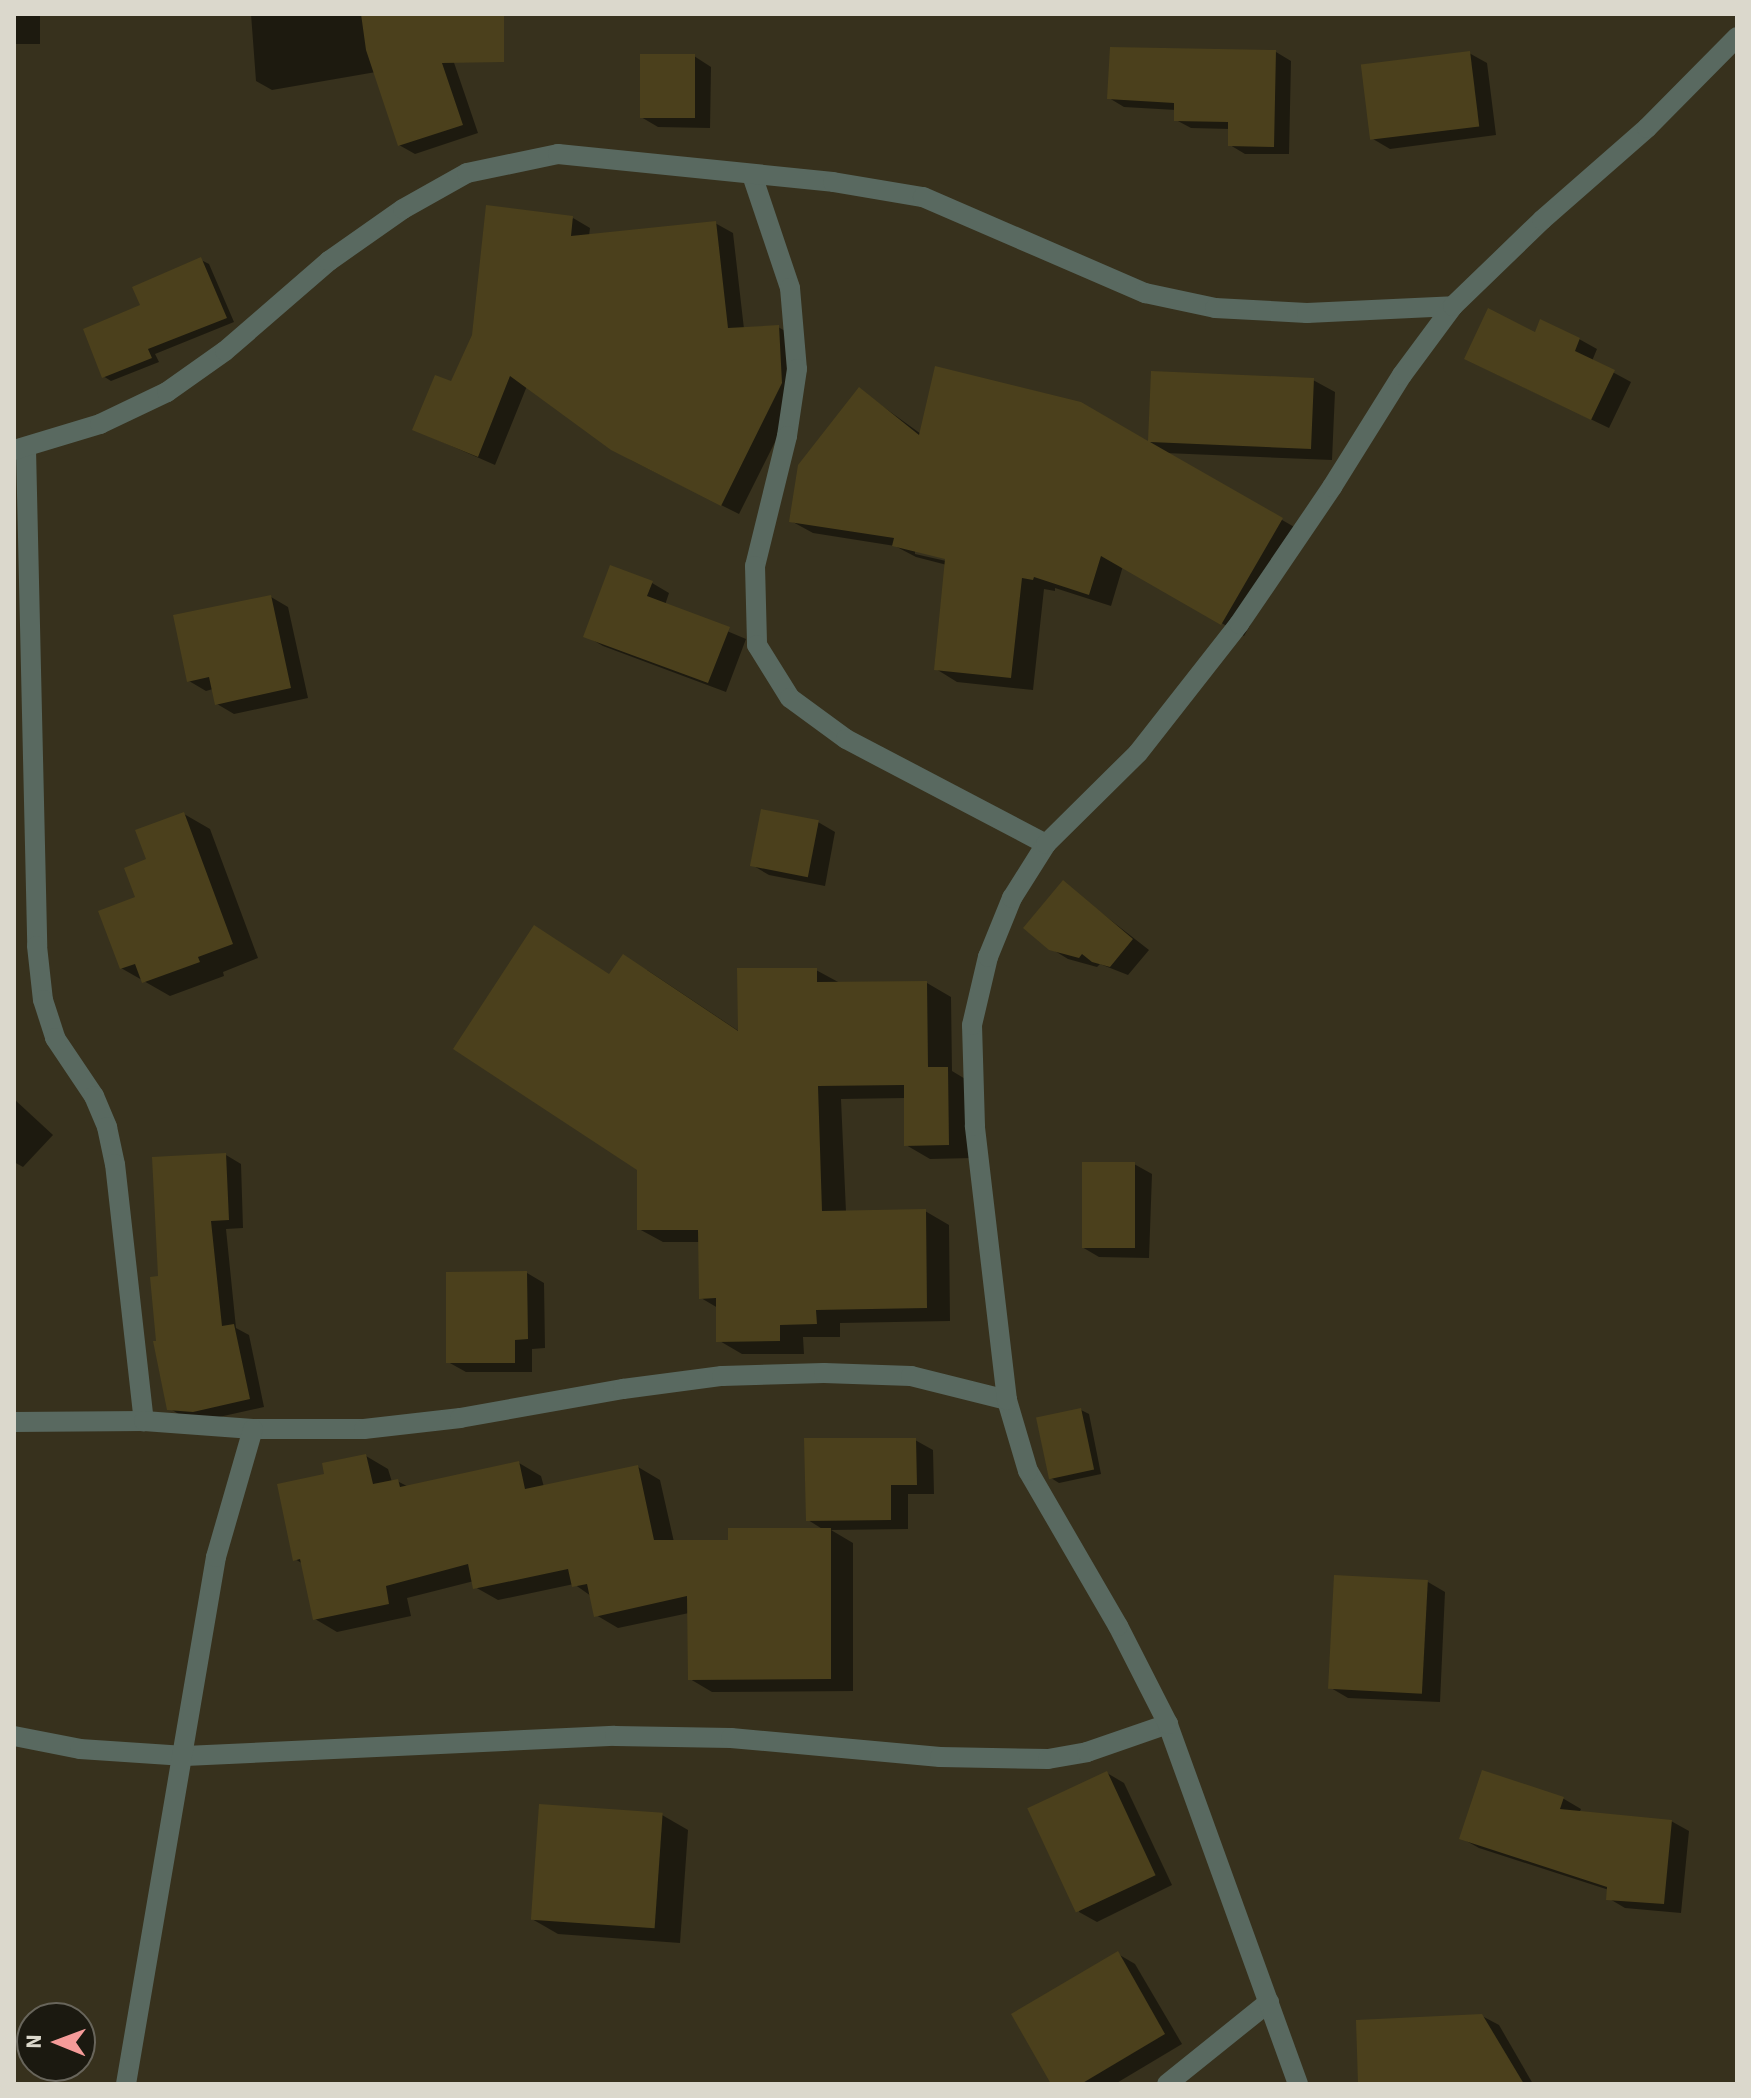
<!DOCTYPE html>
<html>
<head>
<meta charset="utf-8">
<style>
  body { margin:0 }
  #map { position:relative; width:1751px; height:2098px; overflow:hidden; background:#37311d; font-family:"Source Sans 3",sans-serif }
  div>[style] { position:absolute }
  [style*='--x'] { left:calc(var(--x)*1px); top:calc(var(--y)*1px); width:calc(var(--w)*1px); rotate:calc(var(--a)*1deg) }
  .shadow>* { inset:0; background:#0007; transform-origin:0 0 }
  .building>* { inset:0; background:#4b401c; transform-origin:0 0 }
  .minor>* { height:20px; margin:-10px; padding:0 10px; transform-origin:10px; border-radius:10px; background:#596960 }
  span { translate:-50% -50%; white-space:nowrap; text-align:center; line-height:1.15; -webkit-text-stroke:6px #1b1910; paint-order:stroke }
  .frame { position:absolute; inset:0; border:16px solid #dbd8cc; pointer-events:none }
  .north { position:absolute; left:16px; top:2002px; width:80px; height:80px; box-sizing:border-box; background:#1b1910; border:2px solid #68655b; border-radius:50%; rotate:271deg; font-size:22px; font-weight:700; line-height:32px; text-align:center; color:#dbd8cc }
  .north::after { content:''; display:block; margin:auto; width:28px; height:36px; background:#f59b99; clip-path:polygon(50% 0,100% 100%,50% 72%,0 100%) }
</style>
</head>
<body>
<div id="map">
  <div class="shadow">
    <div style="left:14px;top:14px;width:26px;height:30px"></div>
    <div style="clip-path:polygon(251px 14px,443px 14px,448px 45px,478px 133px,415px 154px,399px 145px,376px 72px,272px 90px,256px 81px)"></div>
    <div style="clip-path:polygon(1276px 52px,1291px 61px,1289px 154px,1245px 154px,1230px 145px,1230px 129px,1191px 128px,1176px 120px,1176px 110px,1124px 107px,1109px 98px)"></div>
    <div style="clip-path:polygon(1469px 53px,1487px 63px,1496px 135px,1390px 149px,1373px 139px)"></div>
    <div style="clip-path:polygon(694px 56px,711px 67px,710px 128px,658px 127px,641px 117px)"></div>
    <div style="clip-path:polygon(573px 218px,590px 228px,589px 236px,715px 223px,733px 233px,744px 329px,778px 327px,796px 337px,798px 396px,739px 514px,631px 460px,527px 386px,495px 465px,415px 430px)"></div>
    <div style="clip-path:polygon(201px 260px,209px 264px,234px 322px,155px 354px,159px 362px,111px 381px,103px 376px,143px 307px)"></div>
    <div style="clip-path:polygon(1536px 334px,1579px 339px,1597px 349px,1592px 361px,1631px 382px,1609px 428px,1484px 368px)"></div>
    <div style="clip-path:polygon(evenodd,1153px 373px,1313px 380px,1335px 392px,1332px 460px,1165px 453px,1303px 532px,1244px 636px,1123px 566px,1111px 606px,1055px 588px,1055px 591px,1044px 589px,1033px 690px,957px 682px,936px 669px,947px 565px,916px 557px,895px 546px,813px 533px,791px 521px,860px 390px,921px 434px,1150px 444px,1153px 373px,915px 549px,955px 559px,955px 563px,915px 554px,915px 549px)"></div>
    <div style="clip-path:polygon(652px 583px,669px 593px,665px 605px,746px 639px,726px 692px,603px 646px,586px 636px)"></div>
    <div style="clip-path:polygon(271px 597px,288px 607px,308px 698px,234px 714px,217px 704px,213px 689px,206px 691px,189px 681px)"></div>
    <div style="clip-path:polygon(184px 814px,210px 829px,258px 958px,223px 972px,224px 976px,170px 996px,121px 968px,137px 898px)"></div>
    <div style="clip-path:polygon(818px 822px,835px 832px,825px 886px,769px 875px,752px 865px)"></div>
    <div style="clip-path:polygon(1063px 883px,1149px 950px,1128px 975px,1100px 964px,1097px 967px,1068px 959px,1050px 948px)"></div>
    <div style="clip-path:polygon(647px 970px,740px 1032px,816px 970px,840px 983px,927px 983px,951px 997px,952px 1071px,972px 1083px,973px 1158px,930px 1159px,906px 1145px,906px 1098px,841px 1099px,846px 1212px,925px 1211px,949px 1225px,950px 1321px,840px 1323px,840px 1337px,803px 1337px,804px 1354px,742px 1354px,718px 1340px,718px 1308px,701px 1298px,700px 1242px,663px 1242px,639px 1229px,639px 1169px,610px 976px)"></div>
    <div style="clip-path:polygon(14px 1099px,53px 1135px,23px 1167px,14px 1162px)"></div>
    <div style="clip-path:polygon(226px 1155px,241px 1164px,243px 1228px,226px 1229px,236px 1328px,249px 1335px,264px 1407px,210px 1419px,185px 1418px,169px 1408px,158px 1342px,160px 1278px)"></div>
    <div style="clip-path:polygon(1134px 1164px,1152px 1174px,1149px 1258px,1099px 1257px,1082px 1247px)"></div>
    <div style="clip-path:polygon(527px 1273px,544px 1283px,545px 1348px,532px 1349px,532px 1372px,466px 1372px,448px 1362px)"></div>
    <div style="clip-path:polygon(1081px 1410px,1089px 1414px,1101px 1474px,1059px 1483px,1051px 1478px)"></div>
    <div style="clip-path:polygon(915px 1440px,933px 1450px,934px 1494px,908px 1494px,908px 1529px,831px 1530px,853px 1543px,853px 1691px,712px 1692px,690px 1679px,689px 1613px,618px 1628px,596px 1615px,591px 1596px,574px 1584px,498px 1600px,475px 1587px,474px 1581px,407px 1598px,411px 1616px,337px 1632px,315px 1619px,303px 1564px,295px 1559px,327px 1475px,366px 1456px,388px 1469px,392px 1482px,397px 1481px,409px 1487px,519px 1463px,541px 1476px,544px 1487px,638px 1467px,660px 1480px,674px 1542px,730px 1542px,824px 1530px,808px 1520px)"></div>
    <div style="clip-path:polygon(1428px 1582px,1445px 1592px,1440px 1702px,1348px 1698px,1331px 1688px)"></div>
    <div style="clip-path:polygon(1483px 1772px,1564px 1799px,1581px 1809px,1579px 1813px,1671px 1821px,1689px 1831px,1681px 1913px,1625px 1908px,1608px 1898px,1609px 1890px,1479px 1848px,1461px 1838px)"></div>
    <div style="clip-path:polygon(1107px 1773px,1124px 1783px,1172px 1885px,1097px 1922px,1079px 1912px)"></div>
    <div style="clip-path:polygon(662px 1815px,688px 1830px,680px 1943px,558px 1934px,532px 1919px)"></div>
    <div style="clip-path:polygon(1118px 1954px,1135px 1964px,1182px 2044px,1115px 2084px,1054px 2084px)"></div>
    <div style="clip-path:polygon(1482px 2016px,1499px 2025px,1533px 2084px,1360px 2084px)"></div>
  </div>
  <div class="building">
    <div style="clip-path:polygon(361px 14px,504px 14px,504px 62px,442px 63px,463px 125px,398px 146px,366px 50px)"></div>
    <div style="clip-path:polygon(1110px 47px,1276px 50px,1274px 147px,1228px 146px,1228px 122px,1174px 121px,1174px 103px,1107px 99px)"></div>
    <div style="left:1470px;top:51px;width:76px;height:110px;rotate:83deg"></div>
    <div style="left:640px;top:54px;width:55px;height:64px"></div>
    <div style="clip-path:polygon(486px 205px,573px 216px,571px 236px,716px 221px,728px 328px,779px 325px,782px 383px,721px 506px,611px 450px,510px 376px,478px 457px,412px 430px,435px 375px,451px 381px,472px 335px)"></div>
    <div style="clip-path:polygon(201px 257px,227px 318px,148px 349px,152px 358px,102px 378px,83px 329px,140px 305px,132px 287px)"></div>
    <div style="clip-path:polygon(1488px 308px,1535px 332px,1540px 319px,1580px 338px,1575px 351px,1615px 370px,1591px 420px,1464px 359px)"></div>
    <div style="clip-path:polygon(935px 366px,1081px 402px,1148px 441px,1151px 371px,1314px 378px,1311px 449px,1150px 442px,1283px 518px,1221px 625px,1101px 556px,1089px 595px,1034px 577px,1033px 580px,1022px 578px,1011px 678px,934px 670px,945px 559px,892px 546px,894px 538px,789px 522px,798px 465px,859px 387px,919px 435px)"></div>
    <div style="clip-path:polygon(610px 565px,653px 581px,647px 596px,730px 627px,708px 683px,583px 637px)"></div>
    <div style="clip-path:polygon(271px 595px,291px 688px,215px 705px,209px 677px,187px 682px,173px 615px)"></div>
    <div style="left:761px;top:809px;width:59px;height:58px;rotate:11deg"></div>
    <div style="clip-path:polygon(184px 812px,233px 944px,198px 957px,200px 962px,142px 983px,135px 964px,120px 969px,98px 911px,135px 897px,124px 868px,146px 859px,135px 830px)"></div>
    <div style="clip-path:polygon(1063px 880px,1133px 939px,1110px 967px,1092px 962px,1082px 954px,1079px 958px,1049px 950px,1023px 928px)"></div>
    <div style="clip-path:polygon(534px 925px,609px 974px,623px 954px,738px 1031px,737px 968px,817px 968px,817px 982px,927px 981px,928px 1067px,948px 1067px,949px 1145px,904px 1146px,904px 1085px,818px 1086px,822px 1211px,926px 1209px,927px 1308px,816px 1310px,817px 1324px,780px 1325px,780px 1341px,716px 1342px,716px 1298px,699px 1299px,698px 1230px,637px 1230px,637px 1170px,453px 1049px)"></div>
    <div style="clip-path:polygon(226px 1153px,229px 1220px,211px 1221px,222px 1326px,234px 1324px,250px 1399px,193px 1412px,167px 1410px,153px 1341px,156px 1341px,150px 1277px,158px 1276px,152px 1157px)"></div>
    <div style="left:1082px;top:1162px;width:53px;height:86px"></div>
    <div style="clip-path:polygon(527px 1271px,528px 1339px,515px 1340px,515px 1363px,446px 1363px,446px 1272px)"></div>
    <div style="left:1081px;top:1408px;width:63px;height:46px;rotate:78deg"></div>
    <div style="clip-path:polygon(804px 1438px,916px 1438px,917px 1485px,891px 1485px,891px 1520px,806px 1521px)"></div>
    <div style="clip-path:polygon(366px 1454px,373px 1484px,398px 1479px,400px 1487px,519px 1461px,525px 1489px,638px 1465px,654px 1540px,728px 1540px,728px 1528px,831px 1528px,831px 1679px,688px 1680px,687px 1596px,594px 1617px,587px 1584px,572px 1587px,568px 1569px,473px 1589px,468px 1564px,386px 1586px,389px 1604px,313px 1620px,300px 1559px,293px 1561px,277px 1484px,324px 1474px,322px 1463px)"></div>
    <div style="left:1334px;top:1575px;width:94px;height:114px;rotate:3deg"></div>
    <div style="clip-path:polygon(1482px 1770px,1564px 1797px,1560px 1809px,1672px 1820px,1664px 1904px,1606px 1900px,1607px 1887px,1459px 1839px)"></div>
    <div style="left:1107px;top:1771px;width:115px;height:88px;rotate:65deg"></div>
    <div style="left:539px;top:1804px;width:124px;height:116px;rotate:4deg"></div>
    <div style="clip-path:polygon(1118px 1951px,1165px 2034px,1081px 2084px,1051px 2084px,1011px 2014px)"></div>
    <div style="clip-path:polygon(1482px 2014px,1524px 2084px,1358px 2084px,1356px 2020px)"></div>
  </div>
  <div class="minor">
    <div style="--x:752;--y:175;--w:119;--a:71.4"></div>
    <div style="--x:790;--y:288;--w:81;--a:85.1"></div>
    <div style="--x:797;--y:369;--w:68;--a:98.5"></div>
    <div style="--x:787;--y:436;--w:134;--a:103.8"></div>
    <div style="--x:755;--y:566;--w:79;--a:88.5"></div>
    <div style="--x:757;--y:645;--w:62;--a:58.1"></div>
    <div style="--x:790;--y:698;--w:69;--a:36.2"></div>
    <div style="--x:846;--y:739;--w:226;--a:27.7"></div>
    <div style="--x:26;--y:449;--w:497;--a:88.7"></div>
    <div style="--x:37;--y:946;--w:54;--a:83.7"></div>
    <div style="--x:43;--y:1000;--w:40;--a:72"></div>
    <div style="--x:55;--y:1038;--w:70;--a:56.1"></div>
    <div style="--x:94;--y:1096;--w:34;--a:67"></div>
    <div style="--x:107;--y:1127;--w:38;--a:78"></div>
    <div style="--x:115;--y:1164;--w:259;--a:83.6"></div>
    <div style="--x:14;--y:450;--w:90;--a:-16.8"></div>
    <div style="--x:100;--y:424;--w:74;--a:-25.5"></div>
    <div style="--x:167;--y:392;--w:71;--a:-35.3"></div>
    <div style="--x:225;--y:351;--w:138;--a:-40.9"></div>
    <div style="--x:329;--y:261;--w:90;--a:-35.1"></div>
    <div style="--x:403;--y:209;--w:73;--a:-29.4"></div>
    <div style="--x:467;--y:173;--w:93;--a:-11.8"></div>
    <div style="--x:558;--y:154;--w:276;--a:5.8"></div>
    <div style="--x:833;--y:182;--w:91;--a:9.5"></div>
    <div style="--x:923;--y:197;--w:242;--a:23.4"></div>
    <div style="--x:1145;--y:293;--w:72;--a:12.1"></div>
    <div style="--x:1215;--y:308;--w:92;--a:3.1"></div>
    <div style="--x:1307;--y:313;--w:146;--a:-2.7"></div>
    <div style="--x:14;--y:1422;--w:130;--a:-0.4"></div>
    <div style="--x:144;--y:1421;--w:109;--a:4.2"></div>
    <div style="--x:253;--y:1429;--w:111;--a:0"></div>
    <div style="--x:364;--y:1429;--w:97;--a:-6.5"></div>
    <div style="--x:460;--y:1418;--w:166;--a:-10.1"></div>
    <div style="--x:623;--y:1389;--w:100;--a:-7.5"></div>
    <div style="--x:722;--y:1376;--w:102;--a:-1.7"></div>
    <div style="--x:824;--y:1373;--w:87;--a:2"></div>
    <div style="--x:911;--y:1376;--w:99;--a:14"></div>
    <div style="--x:14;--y:1736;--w:67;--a:11.1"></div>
    <div style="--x:80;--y:1749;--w:105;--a:3.8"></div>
    <div style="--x:185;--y:1756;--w:430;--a:-2.7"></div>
    <div style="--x:615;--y:1736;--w:116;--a:1"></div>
    <div style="--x:731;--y:1738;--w:210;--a:5.2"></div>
    <div style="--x:940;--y:1757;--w:108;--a:1.1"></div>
    <div style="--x:1048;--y:1759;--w:40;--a:-10"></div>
    <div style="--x:1087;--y:1752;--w:86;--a:-19.1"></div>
    <div style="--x:126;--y:2084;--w:535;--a:-80.31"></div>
    <div style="--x:216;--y:1557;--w:133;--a:-73.9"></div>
    <div style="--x:1167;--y:2084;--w:131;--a:-38.8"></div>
    <div style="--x:1298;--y:2084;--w:383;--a:-109.9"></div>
    <div style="--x:1168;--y:1724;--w:110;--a:-117"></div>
    <div style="--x:1118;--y:1626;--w:179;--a:-120.1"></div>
    <div style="--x:1028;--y:1471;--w:74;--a:-106.5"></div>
    <div style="--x:1007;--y:1400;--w:276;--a:-96.7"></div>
    <div style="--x:975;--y:1126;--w:101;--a:-91.7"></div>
    <div style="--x:972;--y:1025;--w:70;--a:-76.8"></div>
    <div style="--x:988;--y:957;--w:64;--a:-67.9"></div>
    <div style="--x:1012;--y:898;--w:64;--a:-57.8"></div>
    <div style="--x:1046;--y:844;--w:129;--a:-44.7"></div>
    <div style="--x:1138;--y:753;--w:164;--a:-51.9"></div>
    <div style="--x:1239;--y:624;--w:166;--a:-55.8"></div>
    <div style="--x:1332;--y:487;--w:132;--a:-58"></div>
    <div style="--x:1402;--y:375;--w:86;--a:-53.5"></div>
    <div style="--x:1453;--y:306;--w:124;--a:-44"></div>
    <div style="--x:1542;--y:220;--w:140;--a:-41.2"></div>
    <div style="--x:1647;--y:128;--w:128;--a:-45.3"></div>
  </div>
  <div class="frame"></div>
  <div class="north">N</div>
</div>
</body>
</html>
